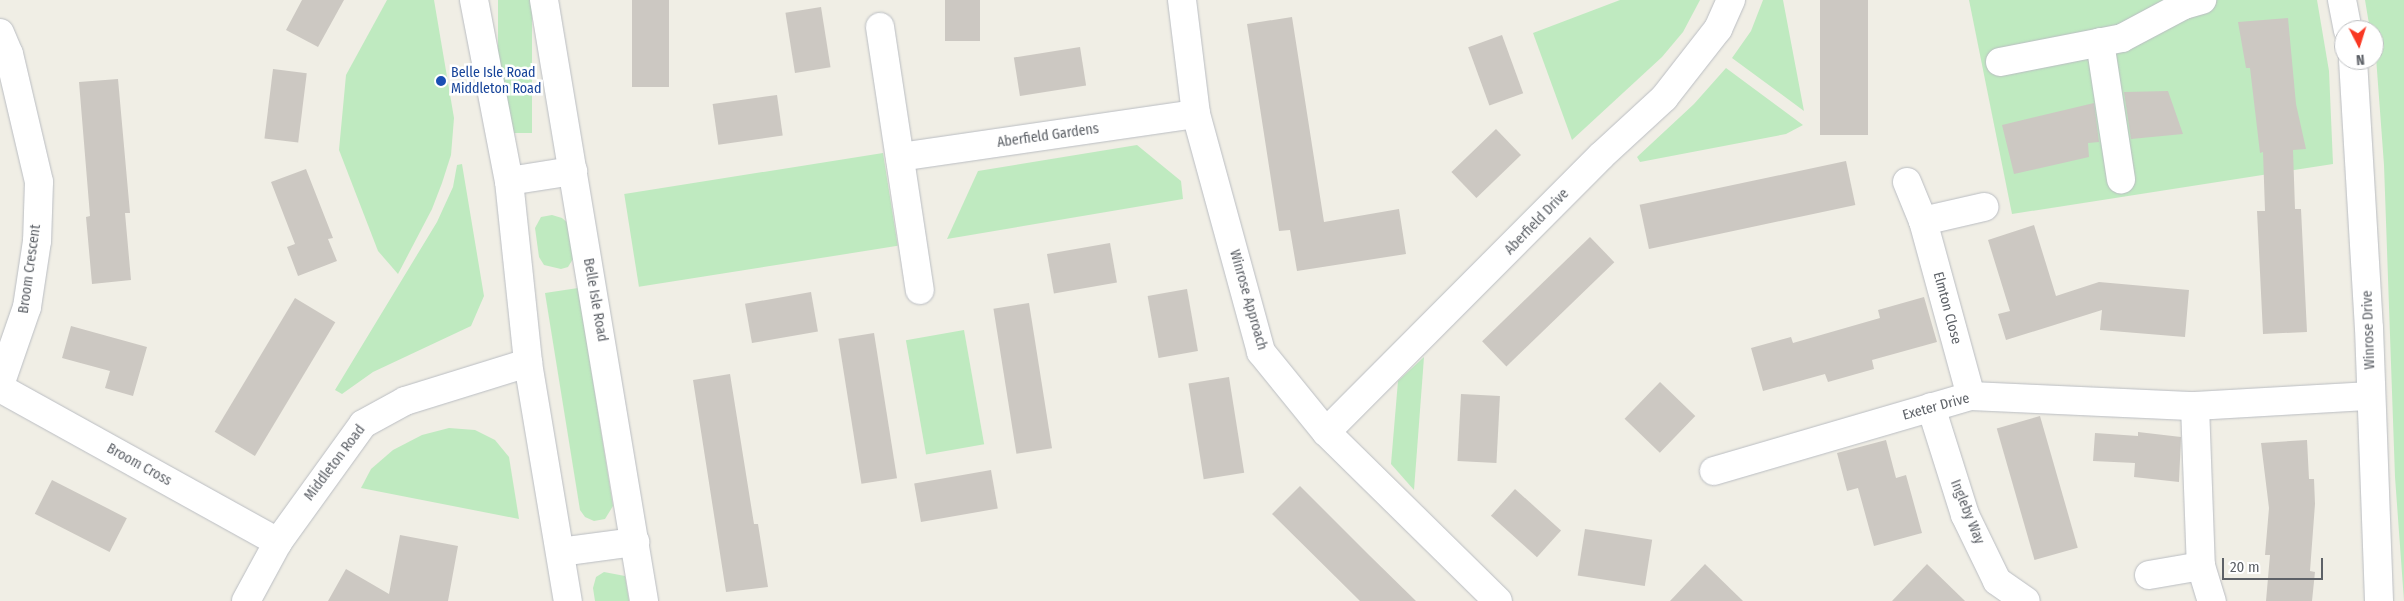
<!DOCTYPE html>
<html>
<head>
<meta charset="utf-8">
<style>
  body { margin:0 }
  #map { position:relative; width:2404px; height:601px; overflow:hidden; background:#f0eee5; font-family:"Fira Sans Condensed",sans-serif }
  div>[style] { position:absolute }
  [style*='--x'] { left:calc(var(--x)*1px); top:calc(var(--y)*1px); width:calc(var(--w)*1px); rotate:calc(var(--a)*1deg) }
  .green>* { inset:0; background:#bfeac0; transform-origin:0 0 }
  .building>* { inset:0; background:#ccc8c2; transform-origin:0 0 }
  .roads { filter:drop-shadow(0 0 1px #babdc2) drop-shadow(0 0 1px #babdc2) }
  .minor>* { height:28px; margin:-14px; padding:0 14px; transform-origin:14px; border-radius:14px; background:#fff }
  .tertiary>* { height:28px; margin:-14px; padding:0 14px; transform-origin:14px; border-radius:14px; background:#fff }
  .dots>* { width:14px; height:14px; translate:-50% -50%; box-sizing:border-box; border:2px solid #fff; border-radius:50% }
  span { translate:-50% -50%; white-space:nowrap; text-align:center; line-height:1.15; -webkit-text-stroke:5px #fff; paint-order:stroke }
  .transit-label { font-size:14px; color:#164399 }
  .left { translate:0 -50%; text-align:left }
  .street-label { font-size:14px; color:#5d6167 }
  .north { position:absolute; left:2334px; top:20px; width:50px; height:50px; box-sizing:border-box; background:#fff; border:1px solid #bec0c2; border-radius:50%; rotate:175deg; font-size:14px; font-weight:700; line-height:20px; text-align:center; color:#5d6167 }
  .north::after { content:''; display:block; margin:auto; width:18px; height:22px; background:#f93823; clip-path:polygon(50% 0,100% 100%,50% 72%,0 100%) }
  .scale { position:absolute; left:2222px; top:558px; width:101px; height:22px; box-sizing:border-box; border:2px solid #5d6167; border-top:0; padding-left:6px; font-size:15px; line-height:18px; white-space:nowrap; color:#5d6167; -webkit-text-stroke:4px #fff; paint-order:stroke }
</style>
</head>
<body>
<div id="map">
  <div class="green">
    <div style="clip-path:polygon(387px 0,434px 0,454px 118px,451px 155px,442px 183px,432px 209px,398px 274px,378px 251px,339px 150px,346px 75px)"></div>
    <div style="left:498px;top:0;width:34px;height:133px"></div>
    <div style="clip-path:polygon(1620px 0,1700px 0,1683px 32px,1662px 57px,1572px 140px,1533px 33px)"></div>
    <div style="clip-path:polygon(1763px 0,1783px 0,1804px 111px,1732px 58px,1751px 31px)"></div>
    <div style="clip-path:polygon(1969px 0,2317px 0,2329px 71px,2333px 164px,2012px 214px)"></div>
    <div style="clip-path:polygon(2365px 0,2404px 0,2404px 601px,2395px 477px,2384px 165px,2374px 30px,2370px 30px)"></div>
    <div style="clip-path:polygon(1726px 68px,1803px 125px,1786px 134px,1640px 162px,1637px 157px,1694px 104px)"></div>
    <div style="clip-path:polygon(1137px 145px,1181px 181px,1183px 199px,947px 239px,978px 171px)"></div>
    <div style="left:883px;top:153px;width:94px;height:262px;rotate:81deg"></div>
    <div style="clip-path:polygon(462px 164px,484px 296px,471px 326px,373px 372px,342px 394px,335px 390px,437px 222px,453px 187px,457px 165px)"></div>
    <div style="clip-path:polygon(552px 215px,562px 218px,569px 224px,573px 259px,568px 267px,561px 269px,544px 265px,539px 257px,535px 228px,541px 217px)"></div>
    <div style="clip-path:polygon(578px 288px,613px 506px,605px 519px,594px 521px,585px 517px,580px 510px,545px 293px)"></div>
    <div style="left:964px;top:330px;width:116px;height:59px;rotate:80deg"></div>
    <div style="clip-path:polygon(1424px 357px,1414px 490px,1391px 464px,1398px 381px)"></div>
    <div style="clip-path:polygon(449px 428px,475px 430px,495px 440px,509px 457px,519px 519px,361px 488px,371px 469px,393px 450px,422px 435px)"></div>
    <div style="clip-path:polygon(604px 572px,625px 576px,629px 601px,595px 601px,593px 588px,596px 577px)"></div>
  </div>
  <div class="building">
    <div style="clip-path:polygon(302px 0,344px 0,318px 47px,286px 30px)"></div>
    <div style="left:632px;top:0;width:37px;height:87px"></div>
    <div style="left:945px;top:0;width:35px;height:41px"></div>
    <div style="left:1820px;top:0;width:48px;height:135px"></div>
    <div style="left:821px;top:7px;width:61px;height:36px;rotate:81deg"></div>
    <div style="clip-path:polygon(1292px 17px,1324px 222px,1399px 209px,1406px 254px,1297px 271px,1290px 230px,1279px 231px,1247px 24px)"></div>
    <div style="clip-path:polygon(2288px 18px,2296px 104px,2306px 149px,2293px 150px,2295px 209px,2301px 209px,2307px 332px,2263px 334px,2257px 211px,2265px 211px,2263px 152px,2260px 153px,2250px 68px,2246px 68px,2238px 22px)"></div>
    <div style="left:1502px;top:35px;width:62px;height:36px;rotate:70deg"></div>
    <div style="left:1080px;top:47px;width:39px;height:67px;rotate:81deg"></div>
    <div style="left:273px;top:69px;width:34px;height:70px;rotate:7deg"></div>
    <div style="clip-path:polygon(118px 79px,130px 213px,125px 213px,131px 280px,92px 284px,86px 217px,90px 216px,79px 82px)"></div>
    <div style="clip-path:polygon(2168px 91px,2183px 134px,2131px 139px,2124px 92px)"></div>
    <div style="left:777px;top:95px;width:41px;height:65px;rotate:82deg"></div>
    <div style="clip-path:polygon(2094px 103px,2099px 142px,2088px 143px,2089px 157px,2014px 174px,2002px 125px)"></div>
    <div style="left:1496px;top:129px;width:36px;height:62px;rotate:46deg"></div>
    <div style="left:1846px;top:161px;width:45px;height:211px;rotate:78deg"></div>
    <div style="clip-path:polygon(306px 169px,333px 238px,328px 239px,337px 261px,298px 276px,287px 247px,295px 244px,271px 182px)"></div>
    <div style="clip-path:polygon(2034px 225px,2056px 296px,2099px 282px,2189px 290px,2185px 337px,2100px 330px,2102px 310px,2006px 340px,1998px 314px,2010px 311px,1988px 240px)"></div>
    <div style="left:1590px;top:237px;width:35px;height:150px;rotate:46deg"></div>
    <div style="left:1110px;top:243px;width:40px;height:64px;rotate:80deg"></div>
    <div style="left:1187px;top:289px;width:63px;height:40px;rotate:80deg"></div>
    <div style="left:811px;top:292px;width:40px;height:67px;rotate:80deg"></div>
    <div style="clip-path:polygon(1924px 297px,1937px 342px,1872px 360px,1874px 369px,1828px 382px,1825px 374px,1763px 391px,1751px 348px,1791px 337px,1793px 343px,1880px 318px,1878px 310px)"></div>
    <div style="left:295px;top:298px;width:47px;height:156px;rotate:31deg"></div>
    <div style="left:1029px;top:303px;width:147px;height:36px;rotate:81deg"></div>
    <div style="clip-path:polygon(71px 326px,147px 347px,133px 396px,105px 388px,110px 371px,62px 358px)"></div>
    <div style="left:874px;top:333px;width:147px;height:36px;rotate:81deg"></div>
    <div style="clip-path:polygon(730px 374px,754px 524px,758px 524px,768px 587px,726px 592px,693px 380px)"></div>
    <div style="left:1229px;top:377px;width:97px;height:41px;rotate:81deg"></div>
    <div style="left:1660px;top:382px;width:49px;height:51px;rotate:44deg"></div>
    <div style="left:1461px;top:394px;width:39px;height:67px;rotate:3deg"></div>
    <div style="left:2040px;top:416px;width:137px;height:45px;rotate:74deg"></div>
    <div style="clip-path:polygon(2138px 432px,2181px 437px,2179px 482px,2134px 477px,2135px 463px,2093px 461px,2095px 433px,2138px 436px)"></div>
    <div style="clip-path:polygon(1886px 440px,1896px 478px,1906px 475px,1922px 533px,1874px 546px,1858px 488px,1847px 491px,1837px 453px)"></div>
    <div style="clip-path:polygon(2307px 440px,2309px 479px,2314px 479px,2315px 504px,2310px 571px,2315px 572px,2312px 601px,2266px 601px,2270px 555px,2265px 555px,2269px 508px,2261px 443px)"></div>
    <div style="left:991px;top:470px;width:39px;height:78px;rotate:80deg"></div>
    <div style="left:52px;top:480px;width:84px;height:38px;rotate:27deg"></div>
    <div style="clip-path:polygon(1300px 486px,1369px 555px,1416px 601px,1360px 601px,1272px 514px)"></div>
    <div style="left:1515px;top:489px;width:62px;height:36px;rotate:42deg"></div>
    <div style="left:1585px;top:529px;width:68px;height:47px;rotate:9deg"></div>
    <div style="clip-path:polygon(400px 535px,458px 546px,448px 601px,328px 601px,346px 569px,389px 594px)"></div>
    <div style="clip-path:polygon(1705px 564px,1743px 601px,1670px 601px)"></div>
    <div style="clip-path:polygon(1927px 564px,1965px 601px,1892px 601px)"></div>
  </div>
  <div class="roads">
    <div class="minor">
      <div style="--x:1182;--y:0;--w:115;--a:83"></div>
      <div style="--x:1196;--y:114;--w:247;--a:74.7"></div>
      <div style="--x:1261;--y:352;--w:103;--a:50.9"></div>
      <div style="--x:1326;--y:432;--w:241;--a:44.5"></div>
      <div style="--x:880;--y:27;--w:266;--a:81.4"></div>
      <div style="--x:0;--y:33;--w:23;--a:67"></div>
      <div style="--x:9;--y:54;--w:131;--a:76.8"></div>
      <div style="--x:39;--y:182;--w:59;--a:91.9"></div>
      <div style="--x:37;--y:241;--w:67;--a:98.6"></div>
      <div style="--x:27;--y:307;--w:83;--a:109.1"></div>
      <div style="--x:2100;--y:42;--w:139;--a:81.3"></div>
      <div style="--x:2000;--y:62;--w:124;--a:-11.1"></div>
      <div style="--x:2122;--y:38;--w:70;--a:-28"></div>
      <div style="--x:2184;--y:5;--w:19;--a:-16"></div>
      <div style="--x:900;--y:157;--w:299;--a:-8.3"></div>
      <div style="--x:1907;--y:182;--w:42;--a:67.7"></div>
      <div style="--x:1923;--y:221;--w:181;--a:74.7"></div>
      <div style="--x:1923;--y:221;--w:63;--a:-12.9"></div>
      <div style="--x:0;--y:388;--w:318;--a:29"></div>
      <div style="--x:2195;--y:406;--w:160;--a:87.9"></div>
      <div style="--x:2201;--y:566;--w:37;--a:73"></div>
      <div style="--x:1931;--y:407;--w:113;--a:72.5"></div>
      <div style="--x:1965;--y:515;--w:73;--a:64.1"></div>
      <div style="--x:1997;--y:581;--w:35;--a:35"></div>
      <div style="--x:1326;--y:432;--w:390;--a:-45.1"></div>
      <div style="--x:1601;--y:156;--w:86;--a:-42.6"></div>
      <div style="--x:1664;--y:98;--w:88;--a:-52"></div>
      <div style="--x:1718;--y:29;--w:32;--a:-66"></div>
      <div style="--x:1714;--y:471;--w:268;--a:-16.3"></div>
      <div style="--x:1971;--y:396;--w:224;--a:2.6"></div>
      <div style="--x:2195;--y:406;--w:176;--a:-3.3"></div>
      <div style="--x:2149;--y:575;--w:53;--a:-9.8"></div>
    </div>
    <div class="tertiary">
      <div style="--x:474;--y:0;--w:184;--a:79.1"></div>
      <div style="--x:509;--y:181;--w:183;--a:84"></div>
      <div style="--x:528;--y:363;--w:241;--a:80.5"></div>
      <div style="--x:544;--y:0;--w:609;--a:80.55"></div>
      <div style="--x:2342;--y:0;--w:31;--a:79"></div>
      <div style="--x:2353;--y:60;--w:268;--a:86.6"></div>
      <div style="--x:2369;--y:328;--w:273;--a:87.9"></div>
      <div style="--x:509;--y:181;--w:65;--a:-8.9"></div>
      <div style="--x:560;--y:552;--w:76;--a:-7.6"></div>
      <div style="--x:246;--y:601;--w:67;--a:-61.5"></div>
      <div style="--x:278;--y:542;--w:145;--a:-54.2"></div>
      <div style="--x:363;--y:424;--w:48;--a:-28.7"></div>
      <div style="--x:405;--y:401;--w:129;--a:-17.2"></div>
    </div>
  </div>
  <div class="dots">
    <div style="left:441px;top:81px;background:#1a4fb4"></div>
  </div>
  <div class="transit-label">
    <span class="left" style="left:451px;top:81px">Belle Isle Road<br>Middleton Road</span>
  </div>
  <div class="street-label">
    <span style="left:1048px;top:136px;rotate:-8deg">Aberfield Gardens</span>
    <span style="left:1537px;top:222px;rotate:-46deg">Aberfield Drive</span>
    <span style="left:30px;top:269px;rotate:-82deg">Broom Crescent</span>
    <span style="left:595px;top:300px;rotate:80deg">Belle Isle Road</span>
    <span style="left:1248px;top:300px;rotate:74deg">Winrose Approach</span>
    <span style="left:1947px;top:308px;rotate:75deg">Elmton Close</span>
    <span style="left:2369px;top:330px;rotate:-92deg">Winrose Drive</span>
    <span style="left:1936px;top:407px;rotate:-15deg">Exeter Drive</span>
    <span style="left:335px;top:463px;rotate:-53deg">Middleton Road</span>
    <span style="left:139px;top:465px;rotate:29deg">Broom Cross</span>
    <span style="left:1967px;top:512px;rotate:68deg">Ingleby Way</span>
  </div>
  <div class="north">N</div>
  <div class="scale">20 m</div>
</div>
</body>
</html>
